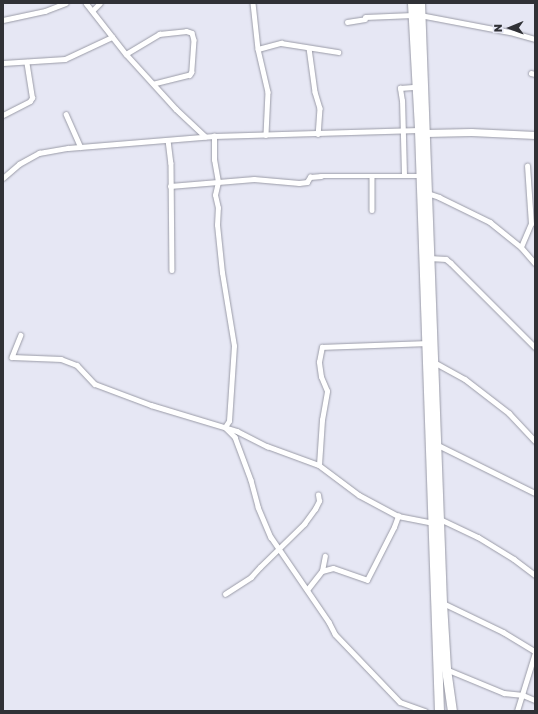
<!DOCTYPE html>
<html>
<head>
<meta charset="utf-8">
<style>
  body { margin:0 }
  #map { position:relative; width:538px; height:714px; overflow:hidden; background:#e6e7f4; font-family:"Golos Text",sans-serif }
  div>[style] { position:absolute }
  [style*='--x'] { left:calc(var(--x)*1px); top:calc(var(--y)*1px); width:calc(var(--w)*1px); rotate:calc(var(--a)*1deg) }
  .roads { filter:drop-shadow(0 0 1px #9a9ba7) drop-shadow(0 0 1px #9a9ba7) }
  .street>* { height:4.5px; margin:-2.25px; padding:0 2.25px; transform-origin:2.25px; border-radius:2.25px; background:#fff }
  .secondary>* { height:7px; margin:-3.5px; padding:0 3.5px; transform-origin:3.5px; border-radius:3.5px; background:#fff }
  .highway>* { height:9px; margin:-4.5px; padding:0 4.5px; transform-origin:4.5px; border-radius:4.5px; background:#fff }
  span { translate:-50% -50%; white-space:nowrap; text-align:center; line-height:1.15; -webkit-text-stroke:4px #e6e7f4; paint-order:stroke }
  .frame { position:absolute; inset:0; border:4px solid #303136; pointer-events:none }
  .north { position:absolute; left:490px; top:8px; width:40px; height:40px; -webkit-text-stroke:3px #e6e7f4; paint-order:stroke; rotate:269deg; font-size:11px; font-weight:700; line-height:16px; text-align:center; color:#303136 }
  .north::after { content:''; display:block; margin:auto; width:14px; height:18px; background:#303136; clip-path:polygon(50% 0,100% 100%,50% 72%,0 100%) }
</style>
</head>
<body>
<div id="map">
  <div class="roads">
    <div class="street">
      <div style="--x:86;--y:3;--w:65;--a:51.9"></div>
      <div style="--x:126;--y:54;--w:74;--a:47.7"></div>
      <div style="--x:176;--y:109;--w:40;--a:43"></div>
      <div style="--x:253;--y:3;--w:46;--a:83.8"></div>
      <div style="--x:258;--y:49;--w:44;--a:76.9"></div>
      <div style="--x:268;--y:92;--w:43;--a:92.7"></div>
      <div style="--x:92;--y:11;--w:11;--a:-45"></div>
      <div style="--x:420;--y:15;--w:96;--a:10.8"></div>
      <div style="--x:514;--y:33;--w:22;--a:16"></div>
      <div style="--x:365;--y:17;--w:48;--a:-2.4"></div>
      <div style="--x:3;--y:20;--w:43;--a:-12.1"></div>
      <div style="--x:45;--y:11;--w:22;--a:-21"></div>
      <div style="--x:347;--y:22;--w:18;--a:-9"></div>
      <div style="--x:309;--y:48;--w:44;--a:82.2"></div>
      <div style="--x:315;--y:92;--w:17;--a:73"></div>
      <div style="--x:320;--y:108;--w:26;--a:94"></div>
      <div style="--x:258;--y:49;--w:24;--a:-15"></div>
      <div style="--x:281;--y:43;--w:58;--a:9"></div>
      <div style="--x:126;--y:54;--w:39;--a:-31"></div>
      <div style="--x:159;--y:34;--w:27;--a:-6"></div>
      <div style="--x:186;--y:31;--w:6;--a:18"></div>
      <div style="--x:192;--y:33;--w:7;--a:74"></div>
      <div style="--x:194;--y:40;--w:32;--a:94"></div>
      <div style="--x:192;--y:72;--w:4;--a:124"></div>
      <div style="--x:190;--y:75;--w:36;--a:166"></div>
      <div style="--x:3;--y:63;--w:62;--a:-3.7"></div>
      <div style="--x:65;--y:59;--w:52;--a:-25.1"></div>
      <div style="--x:531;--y:73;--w:4;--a:14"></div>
      <div style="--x:66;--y:114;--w:36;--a:66"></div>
      <div style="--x:3;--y:115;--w:30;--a:-27"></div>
      <div style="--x:30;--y:101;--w:4;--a:-56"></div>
      <div style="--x:32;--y:98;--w:36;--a:-99"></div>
      <div style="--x:168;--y:140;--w:23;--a:83"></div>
      <div style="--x:171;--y:163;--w:107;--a:89.5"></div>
      <div style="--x:404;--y:175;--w:74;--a:-91.5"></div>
      <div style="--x:402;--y:101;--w:13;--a:-99"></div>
      <div style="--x:400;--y:88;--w:16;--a:-4"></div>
      <div style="--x:372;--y:176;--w:34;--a:90"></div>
      <div style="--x:3;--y:178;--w:21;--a:-41"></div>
      <div style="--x:19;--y:164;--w:23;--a:-29"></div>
      <div style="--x:39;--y:153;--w:29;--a:-10"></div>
      <div style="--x:68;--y:148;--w:146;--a:-4.7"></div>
      <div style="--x:170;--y:186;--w:84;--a:-4.8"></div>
      <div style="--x:254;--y:179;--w:45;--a:5.1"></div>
      <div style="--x:299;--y:183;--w:8;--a:-7"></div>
      <div style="--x:307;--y:182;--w:6;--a:-59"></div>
      <div style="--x:310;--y:177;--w:11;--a:-5"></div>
      <div style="--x:321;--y:176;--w:99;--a:0"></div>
      <div style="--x:427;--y:193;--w:13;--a:18"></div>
      <div style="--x:439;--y:197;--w:57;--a:26.1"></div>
      <div style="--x:490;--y:222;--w:40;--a:39"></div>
      <div style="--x:521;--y:247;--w:21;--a:49"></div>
      <div style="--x:521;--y:247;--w:25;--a:-67"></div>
      <div style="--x:531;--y:224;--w:58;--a:-93.9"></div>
      <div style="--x:429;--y:258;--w:17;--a:3"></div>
      <div style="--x:446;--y:259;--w:6;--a:39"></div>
      <div style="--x:451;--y:263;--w:119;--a:45"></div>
      <div style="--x:21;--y:335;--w:24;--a:112"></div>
      <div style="--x:12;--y:357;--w:49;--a:2.3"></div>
      <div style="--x:61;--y:359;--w:17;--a:21"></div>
      <div style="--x:77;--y:365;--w:26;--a:47"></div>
      <div style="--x:95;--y:384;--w:60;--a:20.6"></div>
      <div style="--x:151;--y:405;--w:90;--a:16.8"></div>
      <div style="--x:237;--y:431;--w:34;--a:27"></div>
      <div style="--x:267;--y:446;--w:55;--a:20.1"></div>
      <div style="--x:319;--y:465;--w:50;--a:36.9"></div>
      <div style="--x:359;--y:495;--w:44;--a:28.3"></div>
      <div style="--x:398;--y:516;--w:36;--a:11"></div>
      <div style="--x:434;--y:362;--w:35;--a:29"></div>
      <div style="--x:465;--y:379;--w:56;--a:37.7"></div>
      <div style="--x:509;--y:413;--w:38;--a:47"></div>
      <div style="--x:225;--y:427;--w:7;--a:-56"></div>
      <div style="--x:229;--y:421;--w:75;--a:-86.2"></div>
      <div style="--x:234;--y:346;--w:74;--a:-99.3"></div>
      <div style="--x:222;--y:273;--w:48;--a:-95.9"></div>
      <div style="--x:217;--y:225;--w:17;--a:-87"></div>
      <div style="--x:218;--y:208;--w:13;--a:-103"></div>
      <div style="--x:215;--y:195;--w:13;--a:-77"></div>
      <div style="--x:218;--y:182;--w:22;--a:-100"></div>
      <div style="--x:214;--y:160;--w:24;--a:-90"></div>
      <div style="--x:214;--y:136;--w:205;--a:-1.7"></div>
      <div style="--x:226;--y:428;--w:13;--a:45"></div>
      <div style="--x:235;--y:437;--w:46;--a:69.6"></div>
      <div style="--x:251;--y:480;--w:28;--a:75"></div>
      <div style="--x:258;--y:507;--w:33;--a:67"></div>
      <div style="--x:271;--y:537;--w:103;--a:55.7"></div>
      <div style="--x:329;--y:622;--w:13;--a:63"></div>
      <div style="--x:335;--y:634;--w:94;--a:46.3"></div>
      <div style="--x:400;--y:702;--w:27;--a:20"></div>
      <div style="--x:436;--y:444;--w:110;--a:26.3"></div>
      <div style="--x:319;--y:465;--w:45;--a:-86.2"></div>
      <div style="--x:322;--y:420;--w:29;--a:-80"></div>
      <div style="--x:327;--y:391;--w:15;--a:-113"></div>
      <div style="--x:321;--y:377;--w:15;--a:-98"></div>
      <div style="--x:319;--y:362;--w:15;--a:-79"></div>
      <div style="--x:322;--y:347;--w:104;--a:-2.2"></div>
      <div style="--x:440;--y:519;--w:42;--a:25.3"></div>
      <div style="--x:478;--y:537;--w:42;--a:31.4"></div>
      <div style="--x:514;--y:559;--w:26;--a:37"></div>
      <div style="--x:322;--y:571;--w:11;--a:-15"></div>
      <div style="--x:333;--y:568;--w:36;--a:19"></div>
      <div style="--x:367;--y:580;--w:59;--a:-63"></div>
      <div style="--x:394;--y:527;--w:12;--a:-70"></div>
      <div style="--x:307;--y:590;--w:24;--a:-52"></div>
      <div style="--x:322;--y:571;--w:15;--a:-79"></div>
      <div style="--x:225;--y:594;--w:31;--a:-33"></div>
      <div style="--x:251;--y:577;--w:13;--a:-48"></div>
      <div style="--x:260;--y:567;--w:62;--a:-44.3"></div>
      <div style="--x:304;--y:524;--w:19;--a:-54"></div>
      <div style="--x:315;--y:509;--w:9;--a:-63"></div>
      <div style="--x:319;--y:501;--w:6;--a:-99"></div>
      <div style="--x:443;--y:603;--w:67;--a:25.8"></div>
      <div style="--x:503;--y:632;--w:37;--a:31"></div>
      <div style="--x:446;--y:669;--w:63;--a:22.5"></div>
      <div style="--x:504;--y:693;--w:19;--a:6"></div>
      <div style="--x:523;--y:695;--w:13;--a:23"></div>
      <div style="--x:517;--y:711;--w:61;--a:-72.8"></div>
    </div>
    <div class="secondary">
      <div style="--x:426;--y:133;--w:45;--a:-1.3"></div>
      <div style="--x:471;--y:132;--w:64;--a:2.7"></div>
    </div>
    <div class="highway">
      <div style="--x:412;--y:3;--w:127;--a:86.8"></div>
      <div style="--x:419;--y:130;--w:581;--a:88.03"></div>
      <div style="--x:420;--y:3;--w:600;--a:87.9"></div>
      <div style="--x:442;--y:603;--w:66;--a:86.5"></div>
      <div style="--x:446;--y:669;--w:42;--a:81.9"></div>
    </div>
  </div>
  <div class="frame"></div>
  <div class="north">N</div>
</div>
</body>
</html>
